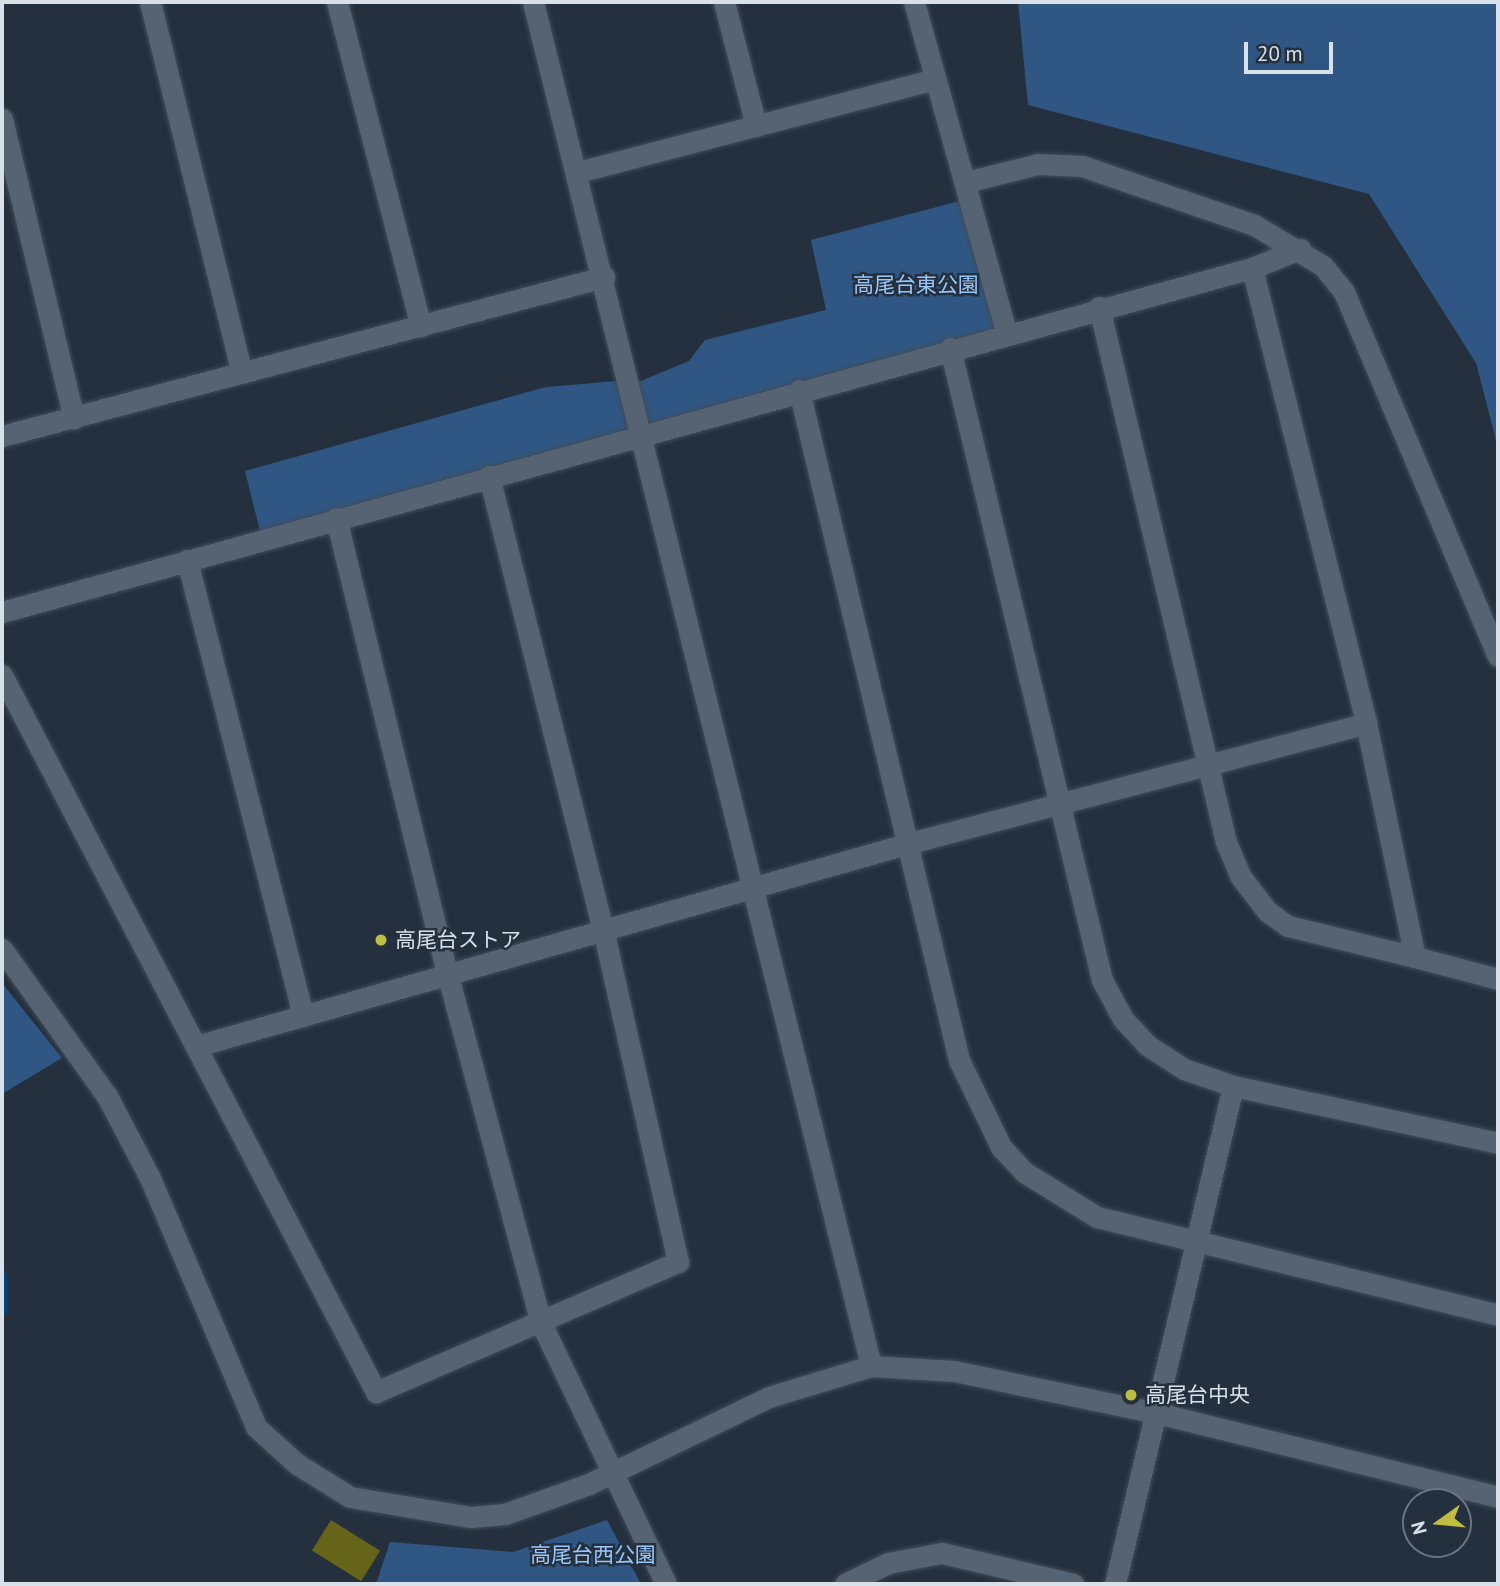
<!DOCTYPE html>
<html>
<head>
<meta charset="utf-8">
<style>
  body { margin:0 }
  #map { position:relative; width:1500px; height:1586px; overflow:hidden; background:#24303e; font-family:"PT Sans","Noto Sans JP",sans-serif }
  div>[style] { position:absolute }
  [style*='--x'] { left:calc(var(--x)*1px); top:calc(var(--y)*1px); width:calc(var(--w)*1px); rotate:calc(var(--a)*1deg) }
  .green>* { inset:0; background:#305784 }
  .stream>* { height:9px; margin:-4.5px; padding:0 4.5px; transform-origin:4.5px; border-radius:4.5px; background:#01437f }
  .building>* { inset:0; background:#656419; transform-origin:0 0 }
  .roads { filter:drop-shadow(0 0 2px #414c58) drop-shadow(0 0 2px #414c58) }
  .minor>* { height:21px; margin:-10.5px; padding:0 10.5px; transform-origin:10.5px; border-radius:10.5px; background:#556373 }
  .dots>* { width:19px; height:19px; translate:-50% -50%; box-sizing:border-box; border:4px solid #24303e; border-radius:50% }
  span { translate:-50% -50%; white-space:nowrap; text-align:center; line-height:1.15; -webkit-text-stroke:5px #24303e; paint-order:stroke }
  .park-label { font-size:21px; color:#99c5f9 }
  .poi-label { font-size:21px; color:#d8e0e9 }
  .left { translate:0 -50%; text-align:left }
  .frame { position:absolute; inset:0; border:4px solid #d8e0e9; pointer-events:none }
  .north { position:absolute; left:1402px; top:1488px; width:70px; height:70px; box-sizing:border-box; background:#24303e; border:2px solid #6c7682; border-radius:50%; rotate:255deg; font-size:19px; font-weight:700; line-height:28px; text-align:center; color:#d8e0e9 }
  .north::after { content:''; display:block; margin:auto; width:24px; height:32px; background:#c0be41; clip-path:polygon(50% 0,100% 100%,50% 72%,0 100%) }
  .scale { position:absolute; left:1244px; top:42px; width:89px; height:32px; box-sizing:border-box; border:4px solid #d8e0e9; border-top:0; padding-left:9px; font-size:21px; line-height:24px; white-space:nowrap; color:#d8e0e9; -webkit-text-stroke:5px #24303e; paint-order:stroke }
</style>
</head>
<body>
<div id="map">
  <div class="green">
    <div style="clip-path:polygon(1018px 2px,1498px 2px,1498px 448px,1476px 363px,1369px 194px,1028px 105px)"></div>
    <div style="clip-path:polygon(971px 198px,1006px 332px,262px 539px,245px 471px,546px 387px,629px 380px,631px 385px,689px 361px,705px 340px,826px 310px,811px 240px)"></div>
    <div style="clip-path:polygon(2px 983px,62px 1058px,2px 1094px)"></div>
    <div style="clip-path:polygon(607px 1520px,641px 1584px,376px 1584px,390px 1542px,513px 1552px)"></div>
  </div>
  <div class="stream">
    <div style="--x:2;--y:1275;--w:36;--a:90"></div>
  </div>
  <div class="building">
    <div style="left:331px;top:1520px;width:58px;height:36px;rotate:32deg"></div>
  </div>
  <div class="roads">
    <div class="minor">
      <div style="--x:150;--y:2;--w:382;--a:76.1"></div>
      <div style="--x:337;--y:2;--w:335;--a:75.5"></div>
      <div style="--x:533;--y:2;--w:1405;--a:76.08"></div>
      <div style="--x:724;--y:2;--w:128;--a:75.5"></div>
      <div style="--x:914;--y:2;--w:343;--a:74.4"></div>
      <div style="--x:2;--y:119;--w:308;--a:76.5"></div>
      <div style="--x:578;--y:172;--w:368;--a:-14.6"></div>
      <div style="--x:966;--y:182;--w:74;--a:-14"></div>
      <div style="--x:1038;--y:164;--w:44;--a:2.6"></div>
      <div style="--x:1082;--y:166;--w:182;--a:18.9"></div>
      <div style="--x:1254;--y:225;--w:80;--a:30.7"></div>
      <div style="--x:1323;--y:266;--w:33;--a:51"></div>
      <div style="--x:1344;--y:292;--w:395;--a:67.1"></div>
      <div style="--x:1252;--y:268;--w:469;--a:75.9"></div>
      <div style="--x:1366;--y:723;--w:239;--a:78.2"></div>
      <div style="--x:1415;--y:957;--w:86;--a:14.8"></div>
      <div style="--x:1099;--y:307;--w:550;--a:76.65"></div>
      <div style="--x:1226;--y:842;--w:38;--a:67"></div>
      <div style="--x:1241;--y:877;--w:43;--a:52.6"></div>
      <div style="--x:1267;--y:911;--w:26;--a:36"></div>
      <div style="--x:1288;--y:926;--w:131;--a:13.7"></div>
      <div style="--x:950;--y:348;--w:650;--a:76.48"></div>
      <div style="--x:1102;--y:980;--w:44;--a:61.7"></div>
      <div style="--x:1123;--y:1019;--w:35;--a:47"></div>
      <div style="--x:1147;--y:1045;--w:44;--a:33"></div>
      <div style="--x:1184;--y:1069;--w:52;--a:19.1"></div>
      <div style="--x:1233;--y:1086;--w:271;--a:12.1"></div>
      <div style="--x:799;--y:390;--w:689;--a:76.57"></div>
      <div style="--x:959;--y:1060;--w:97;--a:64.2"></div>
      <div style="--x:1001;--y:1147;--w:34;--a:47"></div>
      <div style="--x:1024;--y:1172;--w:86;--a:31.7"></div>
      <div style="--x:1097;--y:1217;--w:413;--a:13.7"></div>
      <div style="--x:2;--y:436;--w:623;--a:-14.8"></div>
      <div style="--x:336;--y:518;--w:471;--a:76.3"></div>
      <div style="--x:448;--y:976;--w:359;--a:75"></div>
      <div style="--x:541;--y:1323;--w:289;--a:64.4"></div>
      <div style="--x:187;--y:560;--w:471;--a:75.7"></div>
      <div style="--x:2;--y:612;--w:1296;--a:-15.39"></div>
      <div style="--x:1252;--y:268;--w:52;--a:-21.6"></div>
      <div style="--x:2;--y:675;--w:809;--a:62.45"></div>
      <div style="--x:376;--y:1392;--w:329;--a:-23.3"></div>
      <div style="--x:678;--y:1262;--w:340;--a:-102.7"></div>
      <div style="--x:603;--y:930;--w:468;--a:-104.1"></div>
      <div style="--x:2;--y:949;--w:181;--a:54.5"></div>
      <div style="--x:107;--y:1096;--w:93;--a:62.3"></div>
      <div style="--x:150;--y:1178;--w:271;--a:66.9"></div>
      <div style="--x:256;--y:1427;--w:55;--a:42.1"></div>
      <div style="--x:297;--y:1464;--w:62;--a:31.9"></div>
      <div style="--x:350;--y:1497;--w:123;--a:9.4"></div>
      <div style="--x:471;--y:1517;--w:34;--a:-5"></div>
      <div style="--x:505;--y:1514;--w:89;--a:-19.7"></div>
      <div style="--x:589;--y:1484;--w:200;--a:-25.8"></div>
      <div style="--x:769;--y:1397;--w:107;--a:-16.9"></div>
      <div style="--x:871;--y:1366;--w:83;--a:3.4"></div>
      <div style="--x:954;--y:1371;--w:207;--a:11.7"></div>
      <div style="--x:1157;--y:1413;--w:351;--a:13.8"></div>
      <div style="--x:200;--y:1045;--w:734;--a:-15.89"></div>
      <div style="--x:906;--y:844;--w:476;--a:-14.7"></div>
      <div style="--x:845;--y:1584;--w:48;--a:-26"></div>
      <div style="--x:888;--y:1563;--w:55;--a:-10.5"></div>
      <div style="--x:942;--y:1553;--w:135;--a:13.3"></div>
      <div style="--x:1115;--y:1584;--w:512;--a:-76.67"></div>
    </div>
  </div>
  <div class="dots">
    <div style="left:381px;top:940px;background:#c0be41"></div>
    <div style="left:1131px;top:1395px;background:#c0be41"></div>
  </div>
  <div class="park-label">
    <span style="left:916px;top:285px">高尾台東公園</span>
    <span style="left:593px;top:1555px">高尾台西公園</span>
  </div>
  <div class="poi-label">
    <span class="left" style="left:395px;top:940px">高尾台ストア</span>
    <span class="left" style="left:1145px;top:1395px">高尾台中央</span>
  </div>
  <div class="frame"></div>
  <div class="north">N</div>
  <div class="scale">20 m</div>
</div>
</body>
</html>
